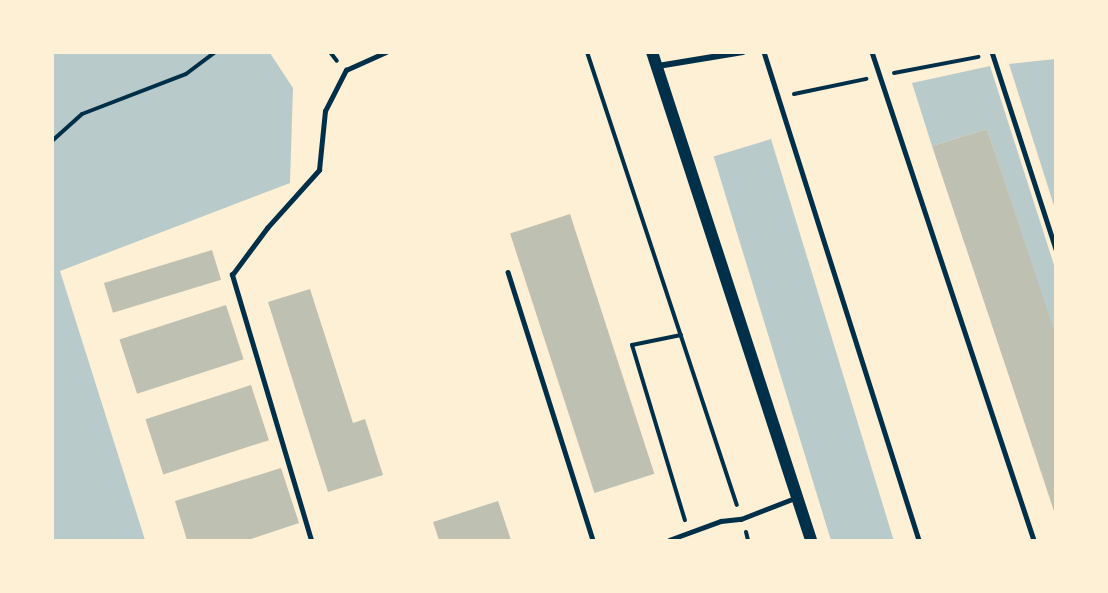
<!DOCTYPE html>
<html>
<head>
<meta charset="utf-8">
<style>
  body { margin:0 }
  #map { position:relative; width:1108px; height:593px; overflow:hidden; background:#fdf0d5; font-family:Georgia,serif }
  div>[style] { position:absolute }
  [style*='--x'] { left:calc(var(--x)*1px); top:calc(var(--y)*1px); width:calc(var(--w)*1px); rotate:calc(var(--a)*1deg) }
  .green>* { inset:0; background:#b9caca; transform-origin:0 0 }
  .building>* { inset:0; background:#bec0b2; transform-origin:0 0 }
  .path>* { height:4px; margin:-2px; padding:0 2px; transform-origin:2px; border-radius:2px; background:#003049 }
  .service>* { height:4.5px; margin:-2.25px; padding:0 2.25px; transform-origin:2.25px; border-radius:2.25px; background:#003049 }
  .minor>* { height:6px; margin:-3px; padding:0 3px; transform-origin:3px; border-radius:3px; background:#003049 }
  .secondary>* { height:12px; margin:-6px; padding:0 6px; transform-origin:6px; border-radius:6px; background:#003049 }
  span { translate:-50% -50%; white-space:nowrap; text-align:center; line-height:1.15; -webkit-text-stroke:4.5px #fdf0d5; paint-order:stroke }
  .frame { position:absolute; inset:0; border:54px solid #fdf0d5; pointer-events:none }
</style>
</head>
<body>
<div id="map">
  <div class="green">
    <div style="clip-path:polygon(52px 53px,270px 53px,293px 88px,290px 183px,60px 271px,145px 540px,53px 540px)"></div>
    <div style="clip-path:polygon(1055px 59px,1056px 59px,1055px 209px,1009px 64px)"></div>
    <div style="clip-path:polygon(990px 66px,1055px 268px,1055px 336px,987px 129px,932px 146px,912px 83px)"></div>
    <div style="left:771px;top:139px;width:420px;height:60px;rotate:73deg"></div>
  </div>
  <div class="building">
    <div style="clip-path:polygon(987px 129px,1056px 336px,1056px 517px,932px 146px)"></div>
    <div style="left:570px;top:214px;width:273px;height:63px;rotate:72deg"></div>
    <div style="left:212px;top:250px;width:31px;height:113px;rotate:73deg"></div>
    <div style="clip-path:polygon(310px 289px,353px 423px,365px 419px,383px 475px,328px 492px,268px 302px)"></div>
    <div style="left:226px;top:305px;width:57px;height:112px;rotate:72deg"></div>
    <div style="left:251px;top:385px;width:58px;height:111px;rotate:72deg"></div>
    <div style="clip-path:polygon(281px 468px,299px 523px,248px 540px,187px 540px,175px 501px)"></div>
    <div style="clip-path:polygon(498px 501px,511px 540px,439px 540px,433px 522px)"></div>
  </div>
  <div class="path">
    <div style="--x:330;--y:52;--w:11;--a:52"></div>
    <div style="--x:587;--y:52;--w:477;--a:71.7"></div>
    <div style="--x:894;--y:73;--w:86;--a:-10.8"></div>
    <div style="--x:794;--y:94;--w:74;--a:-11.8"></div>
    <div style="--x:52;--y:141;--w:40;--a:-42"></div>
    <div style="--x:82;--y:114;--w:111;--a:-21"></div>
    <div style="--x:186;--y:74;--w:36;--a:-37"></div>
    <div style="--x:681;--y:335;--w:50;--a:168.5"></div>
    <div style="--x:632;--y:345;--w:183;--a:73.2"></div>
    <div style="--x:746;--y:532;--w:8;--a:76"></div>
  </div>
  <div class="service">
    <div style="--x:764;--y:52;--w:512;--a:72.38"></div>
    <div style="--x:872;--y:52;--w:514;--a:71.64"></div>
    <div style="--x:992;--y:52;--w:207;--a:72"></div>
    <div style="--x:508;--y:272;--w:281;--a:72.4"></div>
    <div style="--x:311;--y:540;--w:277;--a:-106.6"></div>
    <div style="--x:232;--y:275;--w:59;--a:-53.3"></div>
    <div style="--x:267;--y:228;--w:78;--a:-48.1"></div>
    <div style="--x:319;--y:170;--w:59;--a:-84.2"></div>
    <div style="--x:325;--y:111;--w:46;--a:-62.9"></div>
    <div style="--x:346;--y:70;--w:44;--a:-24.2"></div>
    <div style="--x:669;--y:540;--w:55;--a:-20.1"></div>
    <div style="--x:721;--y:521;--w:20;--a:-6"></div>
    <div style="--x:741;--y:519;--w:58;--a:-21.3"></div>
  </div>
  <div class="minor">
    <div style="--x:658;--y:66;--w:86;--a:-9.4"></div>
  </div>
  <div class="secondary">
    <div style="--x:652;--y:52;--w:513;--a:71.95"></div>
  </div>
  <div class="frame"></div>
</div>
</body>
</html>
